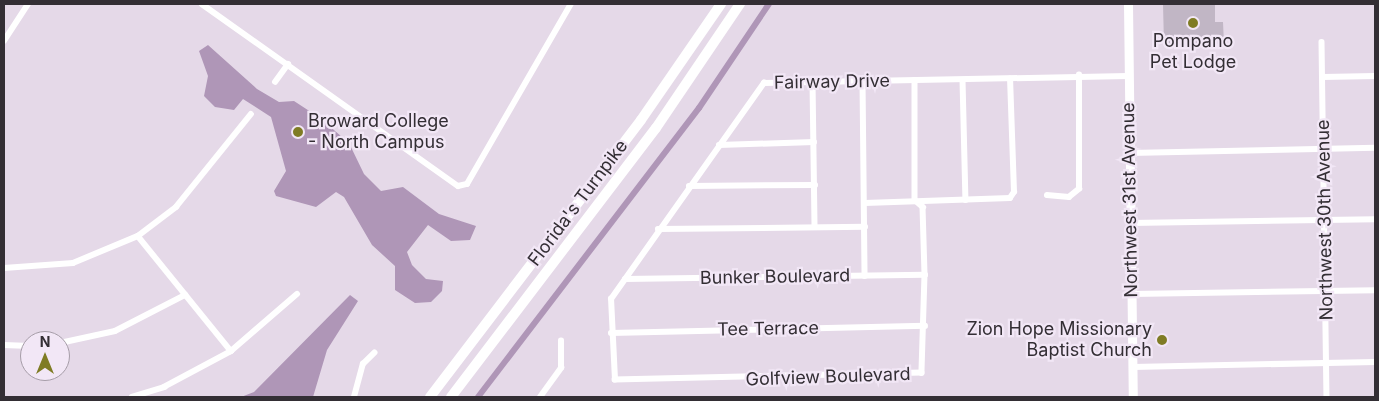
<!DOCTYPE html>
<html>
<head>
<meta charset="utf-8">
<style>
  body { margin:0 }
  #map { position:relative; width:1379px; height:401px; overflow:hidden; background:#e5d9e8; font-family:Inter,sans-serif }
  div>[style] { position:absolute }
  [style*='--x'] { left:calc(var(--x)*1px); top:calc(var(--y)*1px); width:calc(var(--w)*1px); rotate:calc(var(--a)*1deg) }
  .water>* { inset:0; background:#af96b7 }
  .canal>* { height:6px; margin:-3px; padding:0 3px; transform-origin:3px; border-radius:3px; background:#af96b7 }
  .building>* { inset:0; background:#c1b6c5 }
  .street>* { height:5.5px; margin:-2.75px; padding:0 2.75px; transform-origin:2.75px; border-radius:2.75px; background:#fff }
  .primary>* { height:9px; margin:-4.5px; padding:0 4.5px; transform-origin:4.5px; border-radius:4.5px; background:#fff }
  .highway>* { height:10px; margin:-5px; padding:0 5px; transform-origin:5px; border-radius:5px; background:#fff }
  .dots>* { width:14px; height:14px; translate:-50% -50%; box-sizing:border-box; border:2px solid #f2e7f6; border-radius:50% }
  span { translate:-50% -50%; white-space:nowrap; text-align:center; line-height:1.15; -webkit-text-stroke:4.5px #f2e7f6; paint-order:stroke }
  .poi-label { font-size:18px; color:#332e34 }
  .left { translate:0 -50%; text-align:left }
  .right { translate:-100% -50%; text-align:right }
  .street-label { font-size:18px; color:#332e34 }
  .frame { position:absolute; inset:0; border:5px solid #332e34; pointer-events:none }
  .north { position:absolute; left:20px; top:331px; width:50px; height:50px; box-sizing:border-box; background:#f2e7f6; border:1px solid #a69da8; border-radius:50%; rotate:0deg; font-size:14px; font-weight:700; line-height:20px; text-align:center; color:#332e34 }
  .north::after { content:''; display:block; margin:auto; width:18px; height:22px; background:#7f7c24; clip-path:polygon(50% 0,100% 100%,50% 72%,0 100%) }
</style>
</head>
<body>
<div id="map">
  <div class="water">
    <div style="clip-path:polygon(208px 45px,257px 89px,279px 102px,294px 101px,320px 118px,349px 143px,364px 174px,381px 191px,403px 187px,439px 214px,476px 226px,470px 240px,451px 241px,428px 225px,407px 252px,412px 265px,426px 279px,443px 281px,442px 291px,431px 302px,415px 303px,395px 290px,395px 266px,372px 245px,344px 197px,336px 192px,316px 207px,276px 196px,274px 191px,286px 171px,271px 117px,243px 99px,234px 110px,215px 107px,204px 96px,208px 76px,199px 51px)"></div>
    <div style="clip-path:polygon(350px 295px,358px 301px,327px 350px,313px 397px,241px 397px,254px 392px)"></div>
  </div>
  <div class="canal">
    <div style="--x:478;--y:397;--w:364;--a:-52.6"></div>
    <div style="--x:699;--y:108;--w:125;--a:-56.1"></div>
  </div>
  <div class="building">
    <div style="clip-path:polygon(1163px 4px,1215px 4px,1215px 22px,1223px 22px,1224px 44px,1164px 45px)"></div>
  </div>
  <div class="street">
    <div style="--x:202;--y:4;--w:314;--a:35.4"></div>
    <div style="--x:458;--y:186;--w:9;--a:-13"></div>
    <div style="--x:467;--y:184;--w:208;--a:-60"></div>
    <div style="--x:4;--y:41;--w:44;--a:-57"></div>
    <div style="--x:1322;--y:42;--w:355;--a:89.2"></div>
    <div style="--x:1323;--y:77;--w:52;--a:-1.1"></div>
    <div style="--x:915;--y:80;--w:120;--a:90"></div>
    <div style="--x:915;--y:200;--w:11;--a:41"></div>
    <div style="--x:923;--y:207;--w:68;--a:88.3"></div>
    <div style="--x:925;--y:275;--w:98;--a:91.8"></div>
    <div style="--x:922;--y:373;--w:307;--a:178.7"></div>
    <div style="--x:615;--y:380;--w:81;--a:-92.8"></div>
    <div style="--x:611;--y:299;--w:265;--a:-54.7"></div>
    <div style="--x:764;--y:83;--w:364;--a:-1.1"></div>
    <div style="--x:963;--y:80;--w:120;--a:88.6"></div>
    <div style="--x:863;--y:81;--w:195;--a:89.4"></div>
    <div style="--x:275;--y:82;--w:22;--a:-54"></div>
    <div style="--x:813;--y:82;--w:145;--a:89.2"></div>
    <div style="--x:719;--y:145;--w:95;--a:-1.8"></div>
    <div style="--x:1130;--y:153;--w:245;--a:-1.2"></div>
    <div style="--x:689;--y:186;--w:126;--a:-0.5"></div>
    <div style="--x:1047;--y:195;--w:22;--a:5"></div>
    <div style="--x:1069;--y:197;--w:13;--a:-39"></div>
    <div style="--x:1079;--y:189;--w:114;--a:-90"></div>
    <div style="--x:865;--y:203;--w:145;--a:-2"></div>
    <div style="--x:1010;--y:198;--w:7;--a:-56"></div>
    <div style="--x:1014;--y:192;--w:113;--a:-92"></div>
    <div style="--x:1131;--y:223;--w:244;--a:-0.9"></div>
    <div style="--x:658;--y:229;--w:207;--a:-0.6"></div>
    <div style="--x:138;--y:236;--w:148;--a:51"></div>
    <div style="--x:4;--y:268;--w:69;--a:-4.1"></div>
    <div style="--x:73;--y:263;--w:70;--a:-22.6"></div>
    <div style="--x:138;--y:236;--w:48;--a:-37.3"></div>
    <div style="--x:176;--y:207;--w:119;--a:-51.1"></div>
    <div style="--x:625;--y:279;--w:300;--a:-0.8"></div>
    <div style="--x:1132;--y:294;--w:243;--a:-0.9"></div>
    <div style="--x:611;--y:333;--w:314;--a:-1.3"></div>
    <div style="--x:60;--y:343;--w:56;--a:-12.3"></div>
    <div style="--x:115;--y:331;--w:79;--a:-27.2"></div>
    <div style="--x:4;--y:345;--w:26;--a:2"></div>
    <div style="--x:1133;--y:367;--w:242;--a:-1.2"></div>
    <div style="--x:132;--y:397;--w:34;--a:-17"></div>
    <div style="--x:164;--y:387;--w:76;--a:-28.2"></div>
    <div style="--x:231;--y:351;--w:87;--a:-40.8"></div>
    <div style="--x:354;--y:397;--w:34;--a:-75"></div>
    <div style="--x:363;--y:364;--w:16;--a:-45"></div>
    <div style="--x:540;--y:397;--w:36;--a:-54"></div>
    <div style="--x:561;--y:368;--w:27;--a:-90"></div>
  </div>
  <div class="primary">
    <div style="--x:1128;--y:4;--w:393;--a:89.3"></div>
  </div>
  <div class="highway">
    <div style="--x:430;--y:397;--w:348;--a:-52.7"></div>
    <div style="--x:641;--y:120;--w:141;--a:-55.4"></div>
    <div style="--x:451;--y:397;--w:338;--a:-52.7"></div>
    <div style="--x:656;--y:128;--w:150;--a:-55.9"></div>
  </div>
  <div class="dots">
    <div style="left:1193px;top:23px;background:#7f7c24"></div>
    <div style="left:298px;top:132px;background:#7f7c24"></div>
    <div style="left:1162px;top:340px;background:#7f7c24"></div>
  </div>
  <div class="poi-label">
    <span style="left:1193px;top:52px">Pompano<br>Pet Lodge</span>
    <span class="left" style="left:308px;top:132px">Broward College<br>- North Campus</span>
    <span class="right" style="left:1152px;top:340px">Zion Hope Missionary<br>Baptist Church</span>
  </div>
  <div class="street-label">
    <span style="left:832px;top:82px;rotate:-1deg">Fairway Drive</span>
    <span style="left:1130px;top:200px;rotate:-91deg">Northwest 31st Avenue</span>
    <span style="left:578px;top:203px;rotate:-53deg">Florida's Turnpike</span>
    <span style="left:1325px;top:220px;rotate:-91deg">Northwest 30th Avenue</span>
    <span style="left:775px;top:277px;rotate:-1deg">Bunker Boulevard</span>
    <span style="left:768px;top:329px;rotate:-1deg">Tee Terrace</span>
    <span style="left:828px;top:377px;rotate:-2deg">Golfview Boulevard</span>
  </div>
  <div class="frame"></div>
  <div class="north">N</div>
</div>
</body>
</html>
